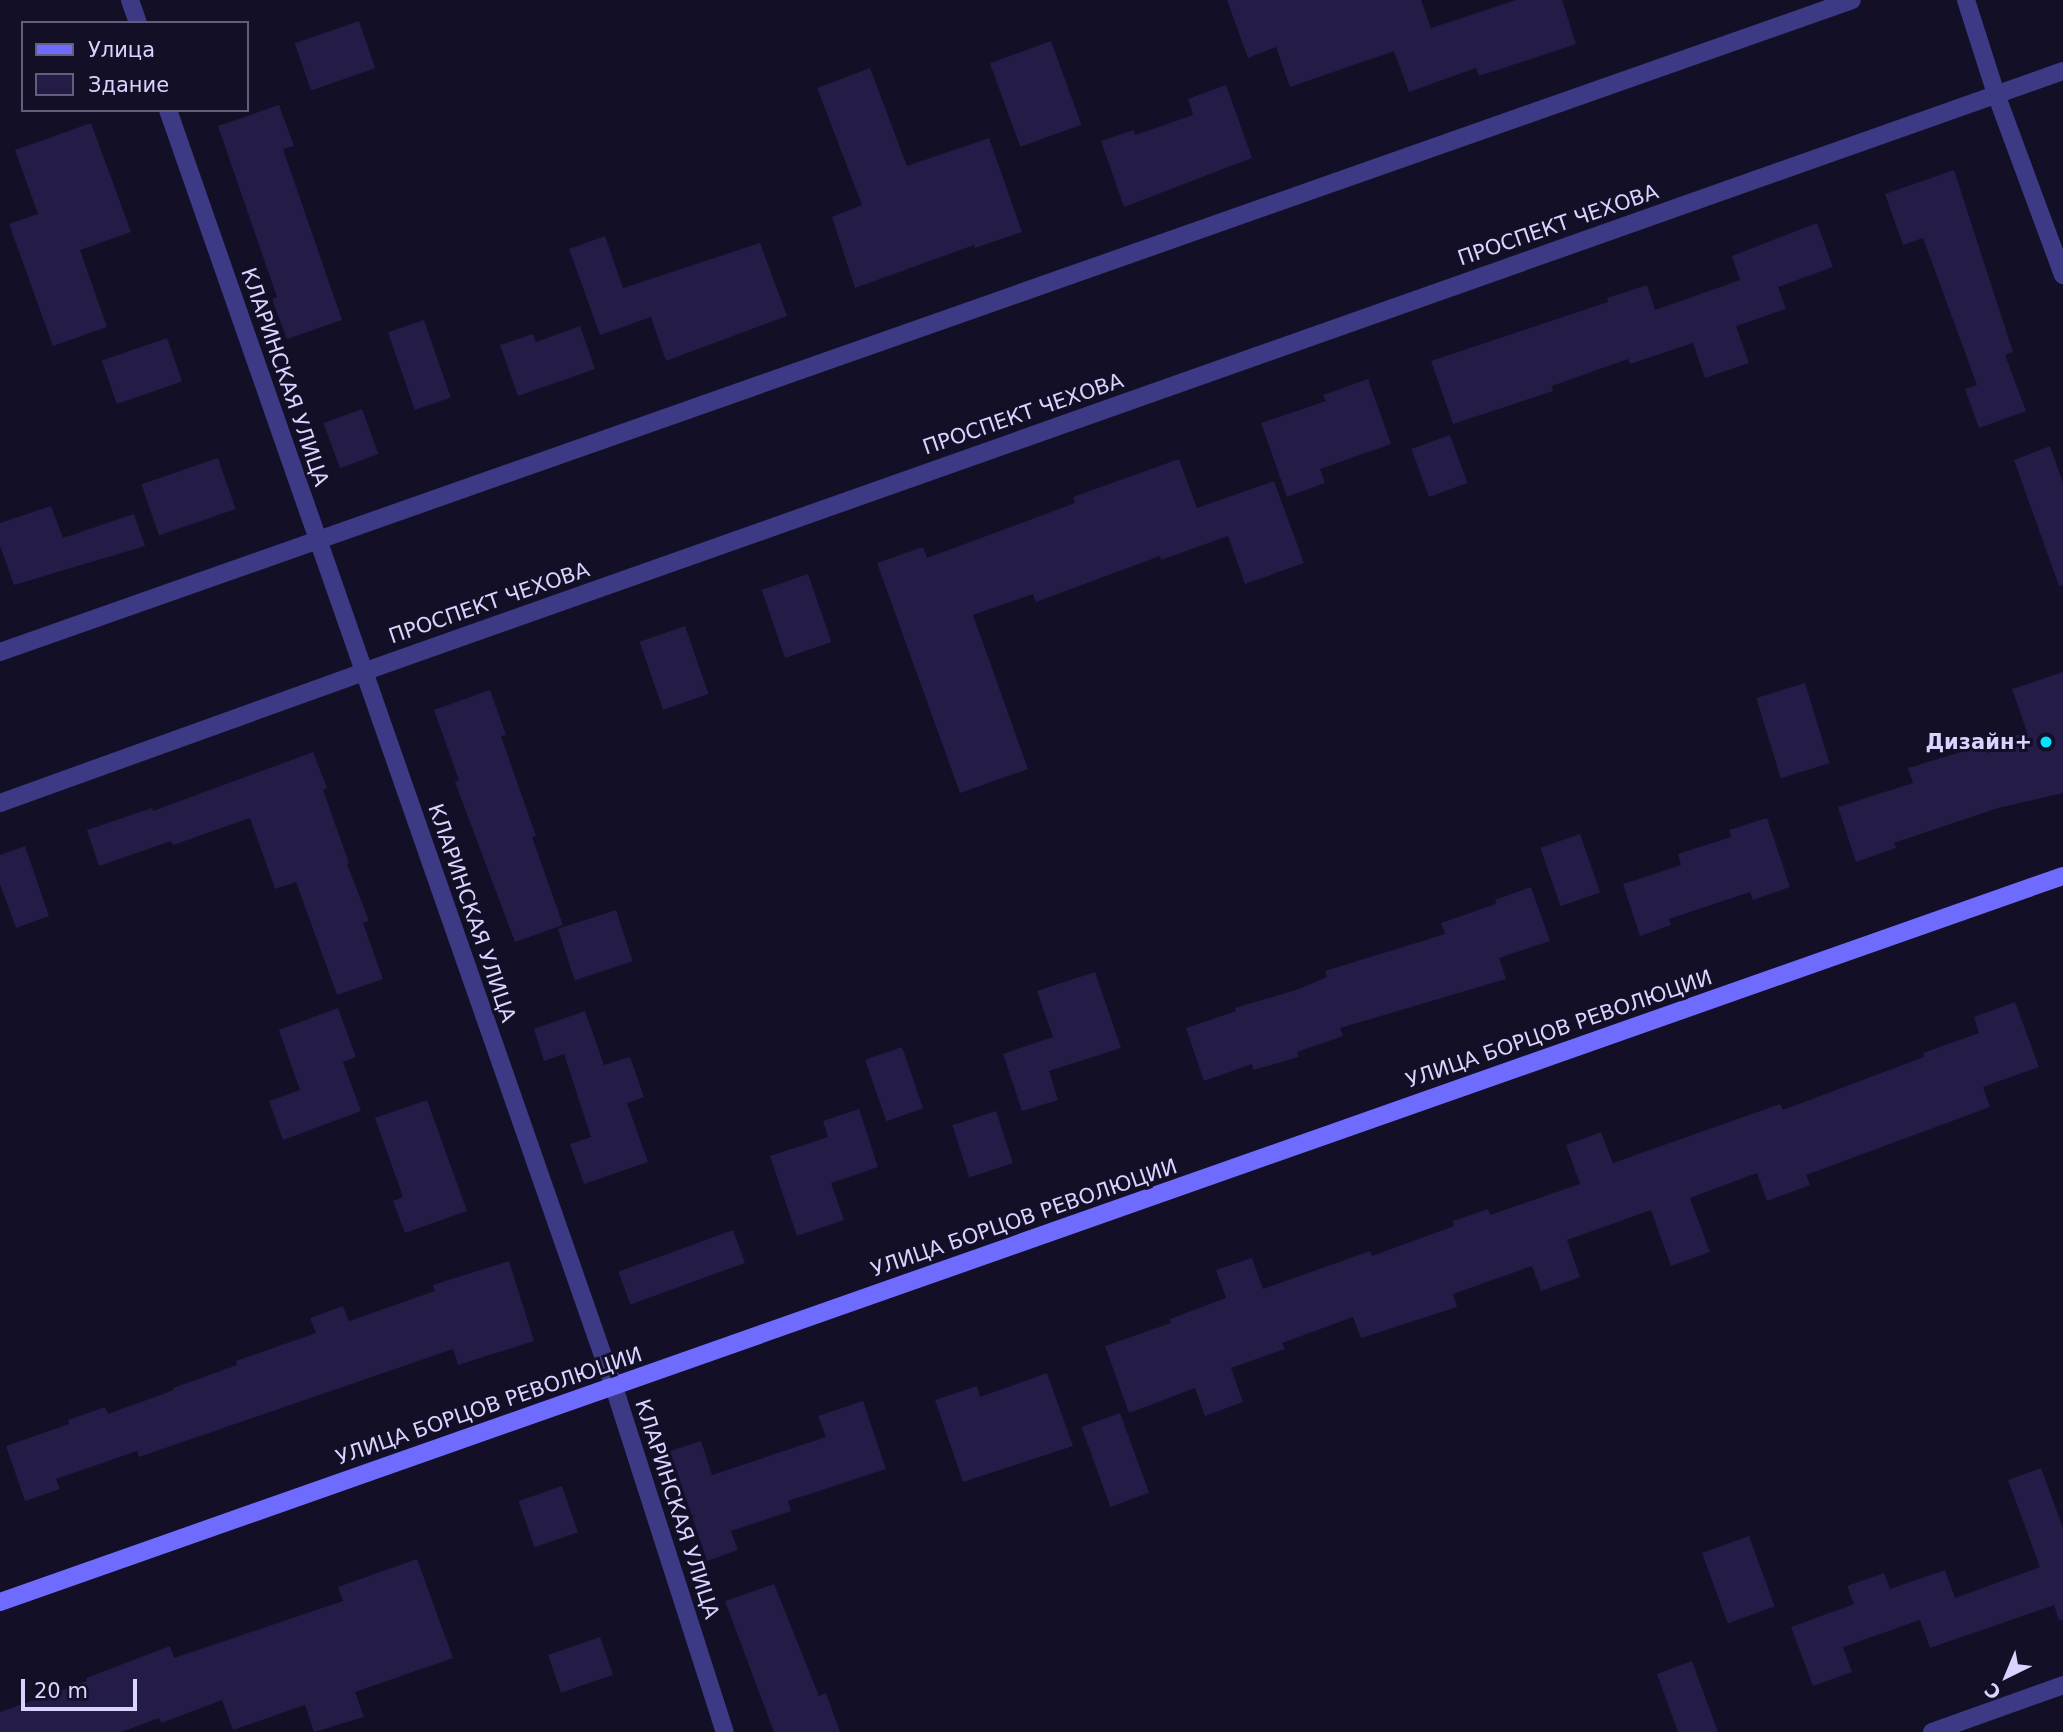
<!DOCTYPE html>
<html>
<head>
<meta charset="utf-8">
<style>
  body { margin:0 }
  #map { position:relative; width:2063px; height:1732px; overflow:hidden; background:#130f26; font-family:"DejaVu Sans",sans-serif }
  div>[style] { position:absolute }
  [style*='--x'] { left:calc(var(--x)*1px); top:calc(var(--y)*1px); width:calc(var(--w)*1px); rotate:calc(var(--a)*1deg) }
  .building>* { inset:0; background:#241b47; transform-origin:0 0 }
  .minor>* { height:18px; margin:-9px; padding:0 9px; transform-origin:9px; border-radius:9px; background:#3d3a85 }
  .secondary>* { height:18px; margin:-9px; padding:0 9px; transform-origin:9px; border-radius:9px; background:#6f6bff }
  .dots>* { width:19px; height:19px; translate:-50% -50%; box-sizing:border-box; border:4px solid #130f26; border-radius:50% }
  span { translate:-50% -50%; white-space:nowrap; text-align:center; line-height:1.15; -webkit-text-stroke:6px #130f26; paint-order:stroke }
  .street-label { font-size:21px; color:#d9d4ff }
  .poi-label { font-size:21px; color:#d9d4ff; font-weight:700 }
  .right { translate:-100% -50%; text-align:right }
  .legend { position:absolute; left:21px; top:21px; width:228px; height:91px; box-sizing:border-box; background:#130f26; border:2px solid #625e7d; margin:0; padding:9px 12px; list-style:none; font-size:21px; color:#d9d4ff }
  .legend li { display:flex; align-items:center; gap:14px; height:35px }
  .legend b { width:35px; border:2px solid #625e7d }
  .north { position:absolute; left:1972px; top:1641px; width:70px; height:70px; -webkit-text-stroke:5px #130f26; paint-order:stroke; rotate:223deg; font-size:19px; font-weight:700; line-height:28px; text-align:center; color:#d9d4ff }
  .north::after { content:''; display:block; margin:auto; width:24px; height:32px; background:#d9d4ff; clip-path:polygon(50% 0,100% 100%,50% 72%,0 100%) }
  .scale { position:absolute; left:21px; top:1679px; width:116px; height:32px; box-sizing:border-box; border:4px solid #d9d4ff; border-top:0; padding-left:9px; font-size:21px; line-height:24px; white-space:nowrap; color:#d9d4ff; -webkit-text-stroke:5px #130f26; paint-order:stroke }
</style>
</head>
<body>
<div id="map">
  <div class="building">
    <div style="clip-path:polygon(1227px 0,1421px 0,1431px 28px,1516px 0,1562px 0,1576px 44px,1479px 76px,1476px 68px,1409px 92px,1394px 51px,1290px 87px,1276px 47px,1248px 58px)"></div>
    <div style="left:359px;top:21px;width:50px;height:68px;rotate:71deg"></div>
    <div style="left:1051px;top:41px;width:89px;height:65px;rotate:70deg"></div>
    <div style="clip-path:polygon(870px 68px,907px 166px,989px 138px,1022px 232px,975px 248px,974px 245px,855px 288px,832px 217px,862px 205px,817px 88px)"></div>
    <div style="clip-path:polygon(1226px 85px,1252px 158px,1124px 207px,1101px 141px,1134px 130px,1135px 135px,1193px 115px,1188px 99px)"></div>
    <div style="clip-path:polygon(279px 105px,294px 146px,283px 149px,342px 320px,287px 339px,272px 299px,277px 297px,218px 126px)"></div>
    <div style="clip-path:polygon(91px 123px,131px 232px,80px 250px,107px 327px,53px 346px,9px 224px,38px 214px,15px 150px)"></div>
    <div style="clip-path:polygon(1954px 170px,2013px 352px,2005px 355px,2026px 411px,1979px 428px,1965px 389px,1977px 385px,1923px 238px,1903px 245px,1885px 194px)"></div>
    <div style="clip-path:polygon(1817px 223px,1833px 267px,1778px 287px,1786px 309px,1736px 326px,1749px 363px,1705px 378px,1693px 343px,1630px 364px,1628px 359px,1552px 386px,1553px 391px,1453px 424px,1431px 361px,1608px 302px,1607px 298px,1647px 285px,1655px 310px,1740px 280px,1732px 256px)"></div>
    <div style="clip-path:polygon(605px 236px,623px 288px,760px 243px,787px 316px,666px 361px,651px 317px,600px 335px,569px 249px)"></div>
    <div style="left:424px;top:320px;width:82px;height:38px;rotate:71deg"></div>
    <div style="clip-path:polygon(580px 326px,595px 369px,518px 396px,500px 345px,533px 334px,536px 342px)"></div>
    <div style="left:167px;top:338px;width:46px;height:69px;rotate:71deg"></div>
    <div style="clip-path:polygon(1368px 379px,1391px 444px,1320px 469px,1325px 483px,1287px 497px,1261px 423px,1326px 401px,1323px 395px)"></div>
    <div style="left:362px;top:409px;width:48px;height:41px;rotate:70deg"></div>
    <div style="left:1450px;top:435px;width:51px;height:41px;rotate:70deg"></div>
    <div style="clip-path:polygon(2050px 446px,2063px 483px,2063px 585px,2059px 586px,2014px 460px)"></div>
    <div style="left:218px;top:458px;width:54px;height:81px;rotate:71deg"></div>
    <div style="clip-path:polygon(1179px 459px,1197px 508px,1274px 481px,1304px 563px,1245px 584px,1228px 536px,1161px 560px,1160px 556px,1036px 602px,1033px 594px,973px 615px,1028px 769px,960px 793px,877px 563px,923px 547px,927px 558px,1075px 503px,1073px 497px)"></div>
    <div style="clip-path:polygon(51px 506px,63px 538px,134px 514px,145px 546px,14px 585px,0 546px,0 523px)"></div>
    <div style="left:808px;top:574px;width:72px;height:49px;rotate:71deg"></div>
    <div style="left:685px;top:626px;width:72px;height:48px;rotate:71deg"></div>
    <div style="clip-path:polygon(2063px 672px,2063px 793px,1998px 808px,1894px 843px,1896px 848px,1856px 862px,1838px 807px,1913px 783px,1908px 768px,2027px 732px,2012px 689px)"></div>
    <div style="left:1805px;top:683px;width:84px;height:51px;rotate:73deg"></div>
    <div style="clip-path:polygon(490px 690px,506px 735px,501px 736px,536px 836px,532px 837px,563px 925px,515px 942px,455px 782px,459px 780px,434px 710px)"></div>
    <div style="clip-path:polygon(313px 752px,327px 788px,323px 790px,349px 863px,347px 864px,369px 921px,363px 923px,383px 979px,337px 995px,296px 882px,275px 889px,250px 818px,173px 845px,171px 841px,99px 866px,87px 830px,152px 808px,153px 811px)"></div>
    <div style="clip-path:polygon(1767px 818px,1790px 887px,1753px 900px,1750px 892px,1669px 919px,1671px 925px,1640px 936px,1623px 884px,1681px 865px,1678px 854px,1731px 837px,1729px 830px)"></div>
    <div style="left:1580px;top:834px;width:62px;height:42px;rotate:71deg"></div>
    <div style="clip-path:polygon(25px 846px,49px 916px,16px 928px,0 884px,0 855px)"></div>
    <div style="clip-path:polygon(1531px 887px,1550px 941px,1499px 958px,1506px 979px,1340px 1028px,1343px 1036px,1297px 1052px,1299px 1057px,1253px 1070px,1252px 1064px,1204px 1081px,1186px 1028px,1236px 1011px,1235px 1008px,1296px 990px,1327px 977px,1325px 971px,1445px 934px,1441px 923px,1496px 904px,1495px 900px)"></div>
    <div style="left:616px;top:910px;width:54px;height:61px;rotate:72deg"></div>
    <div style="clip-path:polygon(1095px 972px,1121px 1048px,1049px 1071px,1058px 1100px,1022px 1111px,1003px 1054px,1053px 1037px,1037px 991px)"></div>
    <div style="clip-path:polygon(2015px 1002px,2039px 1067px,1983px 1087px,1990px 1107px,1806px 1175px,1810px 1185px,1767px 1201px,1757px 1173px,1690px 1198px,1710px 1252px,1671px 1266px,1651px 1210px,1567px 1240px,1580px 1277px,1541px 1291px,1532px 1266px,1453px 1294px,1457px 1307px,1361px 1338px,1353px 1317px,1282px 1343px,1285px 1349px,1231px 1368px,1243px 1402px,1205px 1416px,1195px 1388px,1129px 1413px,1105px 1346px,1171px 1323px,1170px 1319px,1226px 1298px,1216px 1270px,1252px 1258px,1263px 1289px,1370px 1251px,1372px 1256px,1454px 1226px,1453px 1221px,1488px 1209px,1490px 1215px,1580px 1184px,1566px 1145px,1601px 1132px,1613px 1163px,1780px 1104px,1783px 1110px,1924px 1057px,1923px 1053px,1979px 1033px,1974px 1017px)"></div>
    <div style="clip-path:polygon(338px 1008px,356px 1057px,343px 1062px,361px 1111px,283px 1140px,269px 1101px,300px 1090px,279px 1030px)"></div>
    <div style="clip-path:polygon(585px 1011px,604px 1065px,630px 1057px,644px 1097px,627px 1103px,648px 1162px,584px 1184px,570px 1144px,591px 1137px,564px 1054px,544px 1061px,534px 1029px)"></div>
    <div style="left:902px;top:1047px;width:65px;height:39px;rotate:71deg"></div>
    <div style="clip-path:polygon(427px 1100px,467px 1211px,405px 1233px,393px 1201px,403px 1197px,375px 1118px)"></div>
    <div style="clip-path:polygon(859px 1109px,878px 1167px,831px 1183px,844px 1220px,797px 1236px,770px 1156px,828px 1137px,823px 1121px)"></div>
    <div style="left:996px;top:1111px;width:55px;height:46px;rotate:72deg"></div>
    <div style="left:733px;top:1230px;width:35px;height:122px;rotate:70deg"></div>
    <div style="clip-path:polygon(509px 1261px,534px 1341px,458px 1365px,453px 1349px,139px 1457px,137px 1451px,56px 1479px,60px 1489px,25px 1501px,6px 1446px,69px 1424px,68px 1420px,105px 1407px,108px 1414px,174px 1390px,173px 1388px,237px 1365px,236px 1361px,316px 1333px,310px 1318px,343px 1306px,349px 1321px,435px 1291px,433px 1285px)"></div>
    <div style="clip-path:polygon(1047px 1373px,1073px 1446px,963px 1482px,935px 1400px,977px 1386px,980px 1397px)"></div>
    <div style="clip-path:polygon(863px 1401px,886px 1469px,788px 1501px,791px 1511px,731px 1531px,738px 1550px,707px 1561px,670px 1451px,701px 1441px,712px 1475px,826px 1437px,818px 1416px)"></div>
    <div style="left:1120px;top:1413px;width:85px;height:41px;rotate:70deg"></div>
    <div style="clip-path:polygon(2041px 1468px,2063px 1528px,2063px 1620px,2059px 1620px,2054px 1605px,1930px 1648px,1920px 1620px,1843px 1647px,1852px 1672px,1813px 1686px,1791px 1627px,1854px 1604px,1847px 1586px,1884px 1573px,1890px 1589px,1945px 1570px,1955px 1598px,2040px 1567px,2008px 1480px)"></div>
    <div style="left:562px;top:1486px;width:49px;height:46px;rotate:71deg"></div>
    <div style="left:1749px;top:1536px;width:75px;height:50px;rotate:70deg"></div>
    <div style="clip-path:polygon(417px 1559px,453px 1658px,355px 1692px,364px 1717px,314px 1732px,305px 1705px,233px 1730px,222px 1700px,161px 1723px,159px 1718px,121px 1732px,0 1732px,0 1712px,87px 1681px,86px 1678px,170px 1646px,174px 1658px,343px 1601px,338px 1587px)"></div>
    <div style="clip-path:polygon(774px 1584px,819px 1696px,826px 1693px,840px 1732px,774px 1732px,725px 1601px)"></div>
    <div style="left:600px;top:1637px;width:40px;height:55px;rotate:71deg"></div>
    <div style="clip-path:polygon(1692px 1661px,1718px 1732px,1678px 1732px,1657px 1674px)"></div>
  </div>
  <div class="minor">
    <div style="--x:130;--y:0;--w:24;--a:71"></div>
    <div style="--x:1966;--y:0;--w:99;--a:72.3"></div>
    <div style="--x:1996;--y:94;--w:193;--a:69.7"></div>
    <div style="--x:168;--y:110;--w:1353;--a:70.75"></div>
    <div style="--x:614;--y:1387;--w:362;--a:72.2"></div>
    <div style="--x:0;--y:652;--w:1963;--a:-19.39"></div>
    <div style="--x:0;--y:803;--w:386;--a:-19.8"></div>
    <div style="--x:363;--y:672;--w:1803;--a:-19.47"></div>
    <div style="--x:1932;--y:1732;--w:139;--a:-19.7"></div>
  </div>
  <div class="secondary">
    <div style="--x:0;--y:1602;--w:2187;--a:-19.39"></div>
  </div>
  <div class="dots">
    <div style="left:2046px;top:742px;background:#00e5ff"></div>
  </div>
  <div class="street-label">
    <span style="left:1558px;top:225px;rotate:-19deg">ПРОСПЕКТ ЧЕХОВА</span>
    <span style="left:285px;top:377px;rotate:71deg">КЛАРИНСКАЯ УЛИЦА</span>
    <span style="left:1023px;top:414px;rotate:-19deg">ПРОСПЕКТ ЧЕХОВА</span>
    <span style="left:489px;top:603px;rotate:-19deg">ПРОСПЕКТ ЧЕХОВА</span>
    <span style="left:472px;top:913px;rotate:71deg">КЛАРИНСКАЯ УЛИЦА</span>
    <span style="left:1559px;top:1029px;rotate:-19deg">УЛИЦА БОРЦОВ РЕВОЛЮЦИИ</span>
    <span style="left:1024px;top:1218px;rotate:-19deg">УЛИЦА БОРЦОВ РЕВОЛЮЦИИ</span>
    <span style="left:489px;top:1406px;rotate:-19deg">УЛИЦА БОРЦОВ РЕВОЛЮЦИИ</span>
    <span style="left:677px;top:1509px;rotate:72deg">КЛАРИНСКАЯ УЛИЦА</span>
  </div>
  <div class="poi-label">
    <span class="right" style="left:2032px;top:742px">Дизайн+</span>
  </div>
  <ul class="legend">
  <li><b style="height:9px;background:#6f6bff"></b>Улица</li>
  <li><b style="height:19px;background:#241b47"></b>Здание</li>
  </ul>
  <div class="north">С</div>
  <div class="scale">20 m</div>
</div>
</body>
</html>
